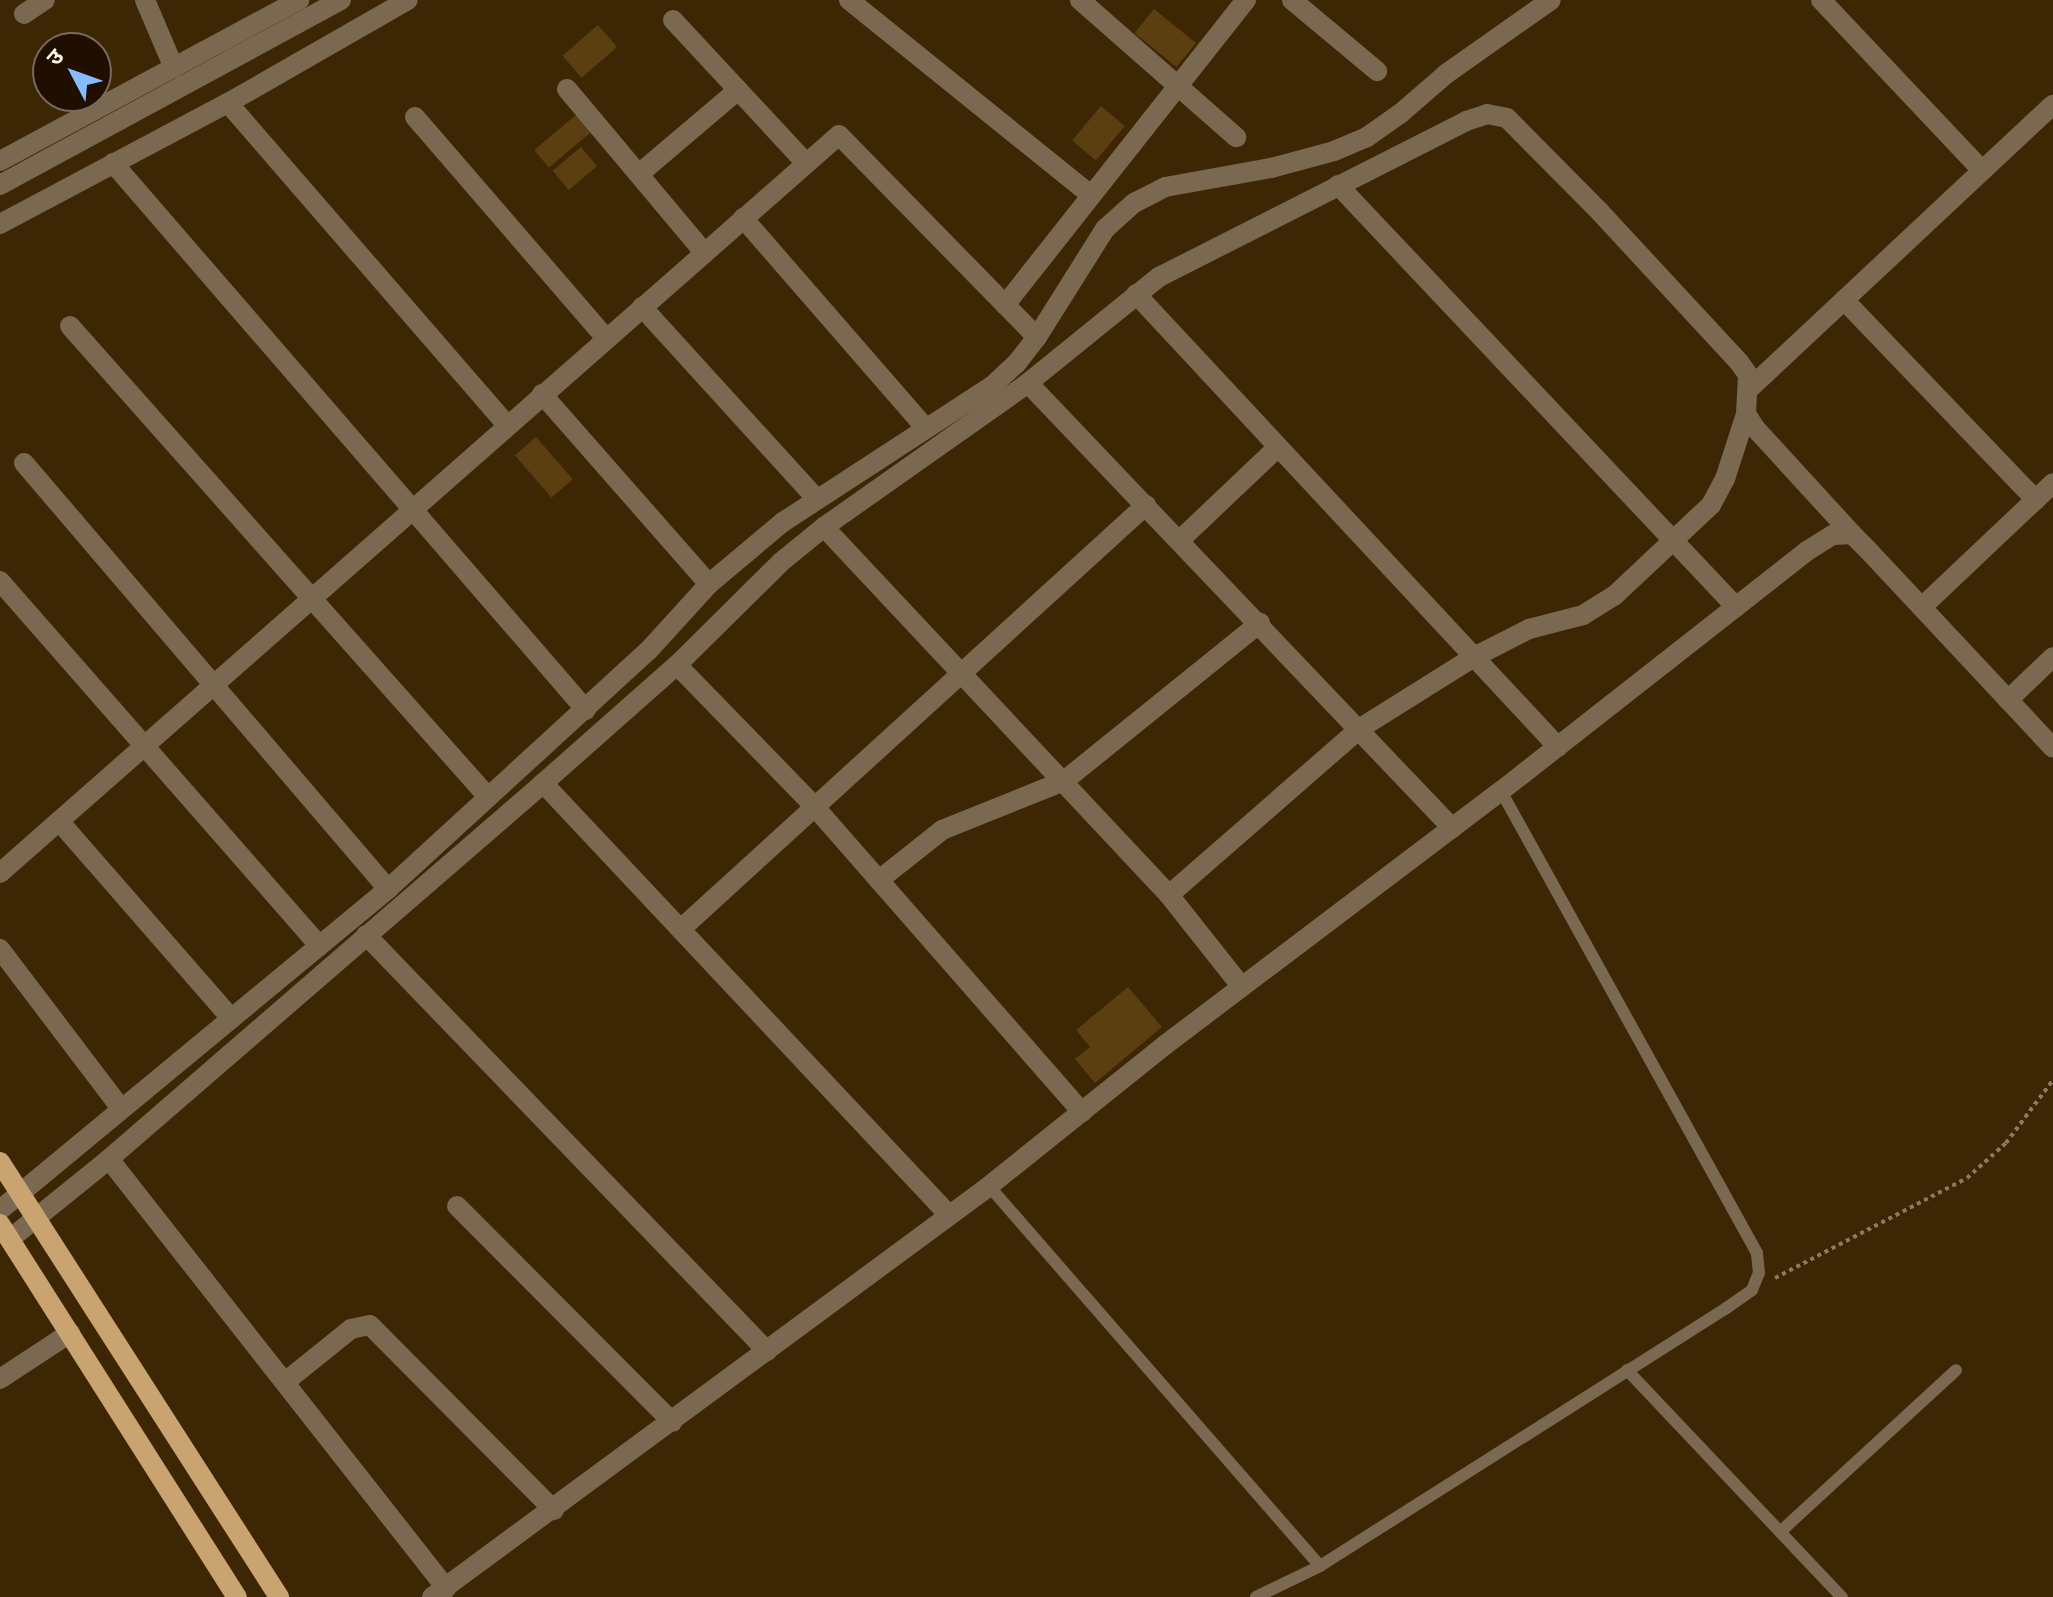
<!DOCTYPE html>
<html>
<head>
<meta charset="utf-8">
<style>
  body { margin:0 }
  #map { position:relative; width:2053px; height:1597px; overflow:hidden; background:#3c2603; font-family:"Source Sans 3","Noto Sans Devanagari",sans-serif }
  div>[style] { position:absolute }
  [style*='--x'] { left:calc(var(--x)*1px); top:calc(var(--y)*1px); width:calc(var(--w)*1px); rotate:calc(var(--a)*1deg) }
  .building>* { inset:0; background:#5c3f11; transform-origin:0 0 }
  .path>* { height:4px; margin-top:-2px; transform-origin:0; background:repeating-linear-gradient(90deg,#8b7a61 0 4px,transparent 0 8px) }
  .service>* { height:12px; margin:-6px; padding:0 6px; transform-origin:6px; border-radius:6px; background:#7a6850 }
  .minor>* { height:20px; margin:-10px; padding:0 10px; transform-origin:10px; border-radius:10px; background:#7a6850 }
  .primary>* { height:20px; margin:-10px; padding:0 10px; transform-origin:10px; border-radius:10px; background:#caa470 }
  span { translate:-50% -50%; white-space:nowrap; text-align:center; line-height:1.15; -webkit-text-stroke:7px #200f00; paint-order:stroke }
  .north { position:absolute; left:32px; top:32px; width:80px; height:80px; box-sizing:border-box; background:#200f00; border:2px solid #786a5c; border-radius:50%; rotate:311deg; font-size:22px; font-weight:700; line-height:32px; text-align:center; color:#fdf3e7 }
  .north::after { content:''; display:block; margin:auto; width:28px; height:36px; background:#87bbfb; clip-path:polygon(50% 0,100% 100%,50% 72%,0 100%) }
</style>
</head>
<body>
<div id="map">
  <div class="building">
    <div style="left:1154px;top:9px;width:54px;height:31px;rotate:39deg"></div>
    <div style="left:598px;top:25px;width:29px;height:47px;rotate:49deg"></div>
    <div style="left:1101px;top:106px;width:31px;height:45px;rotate:40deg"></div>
    <div style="left:577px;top:114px;width:23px;height:56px;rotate:50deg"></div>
    <div style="left:581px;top:147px;width:25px;height:37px;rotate:50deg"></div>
    <div style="left:536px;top:437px;width:56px;height:28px;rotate:49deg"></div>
    <div style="clip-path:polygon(1128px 987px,1162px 1027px,1095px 1083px,1075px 1059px,1090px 1047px,1076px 1030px)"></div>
  </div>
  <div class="path">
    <div style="--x:1775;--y:1278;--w:216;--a:-27.5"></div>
    <div style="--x:1967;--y:1178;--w:52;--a:-41.9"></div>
    <div style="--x:2006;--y:1143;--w:79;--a:-53.3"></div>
  </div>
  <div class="service">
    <div style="--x:989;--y:1186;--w:504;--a:48.94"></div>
    <div style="--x:1627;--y:1370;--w:313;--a:46.6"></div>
    <div style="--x:1780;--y:1532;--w:239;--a:-42.6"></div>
    <div style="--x:1256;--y:1597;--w:71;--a:-25.8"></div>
    <div style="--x:1320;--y:1566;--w:480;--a:-32.4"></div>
    <div style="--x:1725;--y:1309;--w:33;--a:-35"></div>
    <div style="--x:1752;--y:1290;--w:18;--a:-68"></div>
    <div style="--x:1759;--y:1273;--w:20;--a:-96"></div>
    <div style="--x:1757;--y:1253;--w:528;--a:-118.99"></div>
  </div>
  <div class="minor">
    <div style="--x:145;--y:0;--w:74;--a:66.9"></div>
    <div style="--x:849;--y:0;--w:311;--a:38.9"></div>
    <div style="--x:1080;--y:0;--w:208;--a:41.3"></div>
    <div style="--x:1292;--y:0;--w:111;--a:39.9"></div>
    <div style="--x:1821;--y:0;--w:234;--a:46.6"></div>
    <div style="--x:24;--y:14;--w:25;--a:-34"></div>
    <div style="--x:673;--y:20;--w:195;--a:47.1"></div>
    <div style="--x:567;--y:89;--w:213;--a:50"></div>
    <div style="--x:228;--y:103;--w:426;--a:49.1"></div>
    <div style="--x:415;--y:117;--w:292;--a:49.2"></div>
    <div style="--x:0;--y:161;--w:340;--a:-28.3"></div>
    <div style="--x:113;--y:163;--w:723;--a:49.15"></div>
    <div style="--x:639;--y:174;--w:130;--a:-40.3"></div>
    <div style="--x:0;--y:185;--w:388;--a:-28.5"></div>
    <div style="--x:1338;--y:185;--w:580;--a:46.68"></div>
    <div style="--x:743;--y:218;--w:277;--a:49"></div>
    <div style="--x:0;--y:224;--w:258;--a:-28"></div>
    <div style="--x:228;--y:103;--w:207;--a:-29.8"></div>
    <div style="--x:1136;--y:294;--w:619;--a:47.03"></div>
    <div style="--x:1844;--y:300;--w:277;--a:46.2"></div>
    <div style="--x:1005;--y:305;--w:389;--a:-51.7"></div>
    <div style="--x:642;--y:307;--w:260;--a:47.7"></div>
    <div style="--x:70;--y:326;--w:630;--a:48.41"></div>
    <div style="--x:1028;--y:383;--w:615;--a:46.38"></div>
    <div style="--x:1749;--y:389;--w:416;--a:-43.1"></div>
    <div style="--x:542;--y:394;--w:253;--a:48.7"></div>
    <div style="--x:24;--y:463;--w:560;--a:49.49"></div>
    <div style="--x:824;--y:527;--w:504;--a:46.85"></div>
    <div style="--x:1169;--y:895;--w:117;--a:51.6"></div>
    <div style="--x:1180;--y:540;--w:135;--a:-43.5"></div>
    <div style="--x:0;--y:581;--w:485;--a:48.8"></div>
    <div style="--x:1922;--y:607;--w:180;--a:-43.4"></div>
    <div style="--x:677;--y:665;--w:197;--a:45.8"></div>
    <div style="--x:814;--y:806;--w:407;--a:48.8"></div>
    <div style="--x:2008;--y:700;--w:62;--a:-43.7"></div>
    <div style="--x:543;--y:783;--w:593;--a:46.78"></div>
    <div style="--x:59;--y:821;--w:262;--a:48.9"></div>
    <div style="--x:0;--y:873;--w:1117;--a:-41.34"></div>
    <div style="--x:839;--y:135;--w:283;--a:45.6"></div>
    <div style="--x:879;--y:880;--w:80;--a:-38.4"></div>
    <div style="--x:942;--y:830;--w:131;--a:-21.9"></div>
    <div style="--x:1064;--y:781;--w:252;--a:-38.9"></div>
    <div style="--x:1169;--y:895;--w:252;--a:-41.1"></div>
    <div style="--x:1359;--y:729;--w:136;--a:-32.1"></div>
    <div style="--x:1474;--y:657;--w:62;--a:-27"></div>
    <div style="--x:1529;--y:629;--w:56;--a:-14.5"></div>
    <div style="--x:1583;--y:615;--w:36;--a:-32"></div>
    <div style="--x:1614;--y:596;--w:133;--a:-43.2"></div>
    <div style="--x:1711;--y:505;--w:30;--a:-62"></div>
    <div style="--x:1725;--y:479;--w:68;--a:-72.1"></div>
    <div style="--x:682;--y:928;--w:628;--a:-42.35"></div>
    <div style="--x:366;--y:935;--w:578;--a:46.05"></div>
    <div style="--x:0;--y:949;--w:198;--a:52.8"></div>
    <div style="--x:109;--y:1159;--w:546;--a:51.85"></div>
    <div style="--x:457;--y:1206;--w:305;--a:45.1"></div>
    <div style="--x:0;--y:1210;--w:504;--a:-39.6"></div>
    <div style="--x:388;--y:889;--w:352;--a:-42.5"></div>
    <div style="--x:648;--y:651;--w:91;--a:-47.7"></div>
    <div style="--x:709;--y:584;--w:97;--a:-40"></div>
    <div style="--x:783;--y:522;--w:249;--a:-33.1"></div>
    <div style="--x:992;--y:386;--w:33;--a:-43"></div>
    <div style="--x:1016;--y:364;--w:34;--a:-52"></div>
    <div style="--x:1037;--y:337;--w:128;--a:-57.8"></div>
    <div style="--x:1105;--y:229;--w:39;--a:-42"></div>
    <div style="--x:1134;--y:203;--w:35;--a:-27"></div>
    <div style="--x:1165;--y:187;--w:108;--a:-10.2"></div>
    <div style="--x:1271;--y:168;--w:65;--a:-15.1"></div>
    <div style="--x:1334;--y:151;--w:36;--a:-23"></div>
    <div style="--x:1367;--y:137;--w:42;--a:-35.2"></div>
    <div style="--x:1401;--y:113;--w:60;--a:-40.9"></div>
    <div style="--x:1446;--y:74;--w:128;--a:-35.2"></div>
    <div style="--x:10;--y:1239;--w:127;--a:-38.9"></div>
    <div style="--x:109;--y:1159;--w:570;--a:-40.87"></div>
    <div style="--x:540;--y:786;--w:183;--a:-41.5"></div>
    <div style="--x:677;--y:665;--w:146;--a:-44.7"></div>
    <div style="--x:781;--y:562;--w:55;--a:-39.1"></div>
    <div style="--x:824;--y:527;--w:250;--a:-35.2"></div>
    <div style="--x:1028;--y:383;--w:169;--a:-39"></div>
    <div style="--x:1159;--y:277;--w:344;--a:-26.9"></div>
    <div style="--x:1466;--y:121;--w:22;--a:-18"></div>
    <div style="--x:1487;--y:114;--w:20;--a:11"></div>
    <div style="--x:1507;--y:118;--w:132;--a:45.3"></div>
    <div style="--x:1600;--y:212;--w:205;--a:47.2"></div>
    <div style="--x:1739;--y:362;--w:16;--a:55"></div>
    <div style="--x:1748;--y:375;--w:39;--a:93"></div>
    <div style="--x:1746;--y:414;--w:17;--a:57"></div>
    <div style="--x:1755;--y:428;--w:144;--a:47.5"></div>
    <div style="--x:0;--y:1379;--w:84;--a:-33.3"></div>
    <div style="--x:285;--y:1382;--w:85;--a:-38.8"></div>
    <div style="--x:351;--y:1329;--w:19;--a:-12"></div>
    <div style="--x:370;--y:1325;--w:261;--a:45.2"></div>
    <div style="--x:432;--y:1597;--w:686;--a:-36.4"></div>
    <div style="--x:984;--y:1190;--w:232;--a:-38.7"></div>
    <div style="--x:1165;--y:1045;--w:421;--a:-37.1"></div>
    <div style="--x:1501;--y:791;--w:389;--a:-38.1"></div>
    <div style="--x:1807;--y:551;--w:31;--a:-32"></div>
    <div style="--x:1833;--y:535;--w:19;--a:-3"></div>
    <div style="--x:1852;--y:534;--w:21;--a:45"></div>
    <div style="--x:1867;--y:549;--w:272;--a:46.9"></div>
  </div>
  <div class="primary">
    <div style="--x:0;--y:1162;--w:517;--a:57.32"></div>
    <div style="--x:0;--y:1224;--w:442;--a:57.6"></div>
  </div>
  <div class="north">उ</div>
</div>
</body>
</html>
